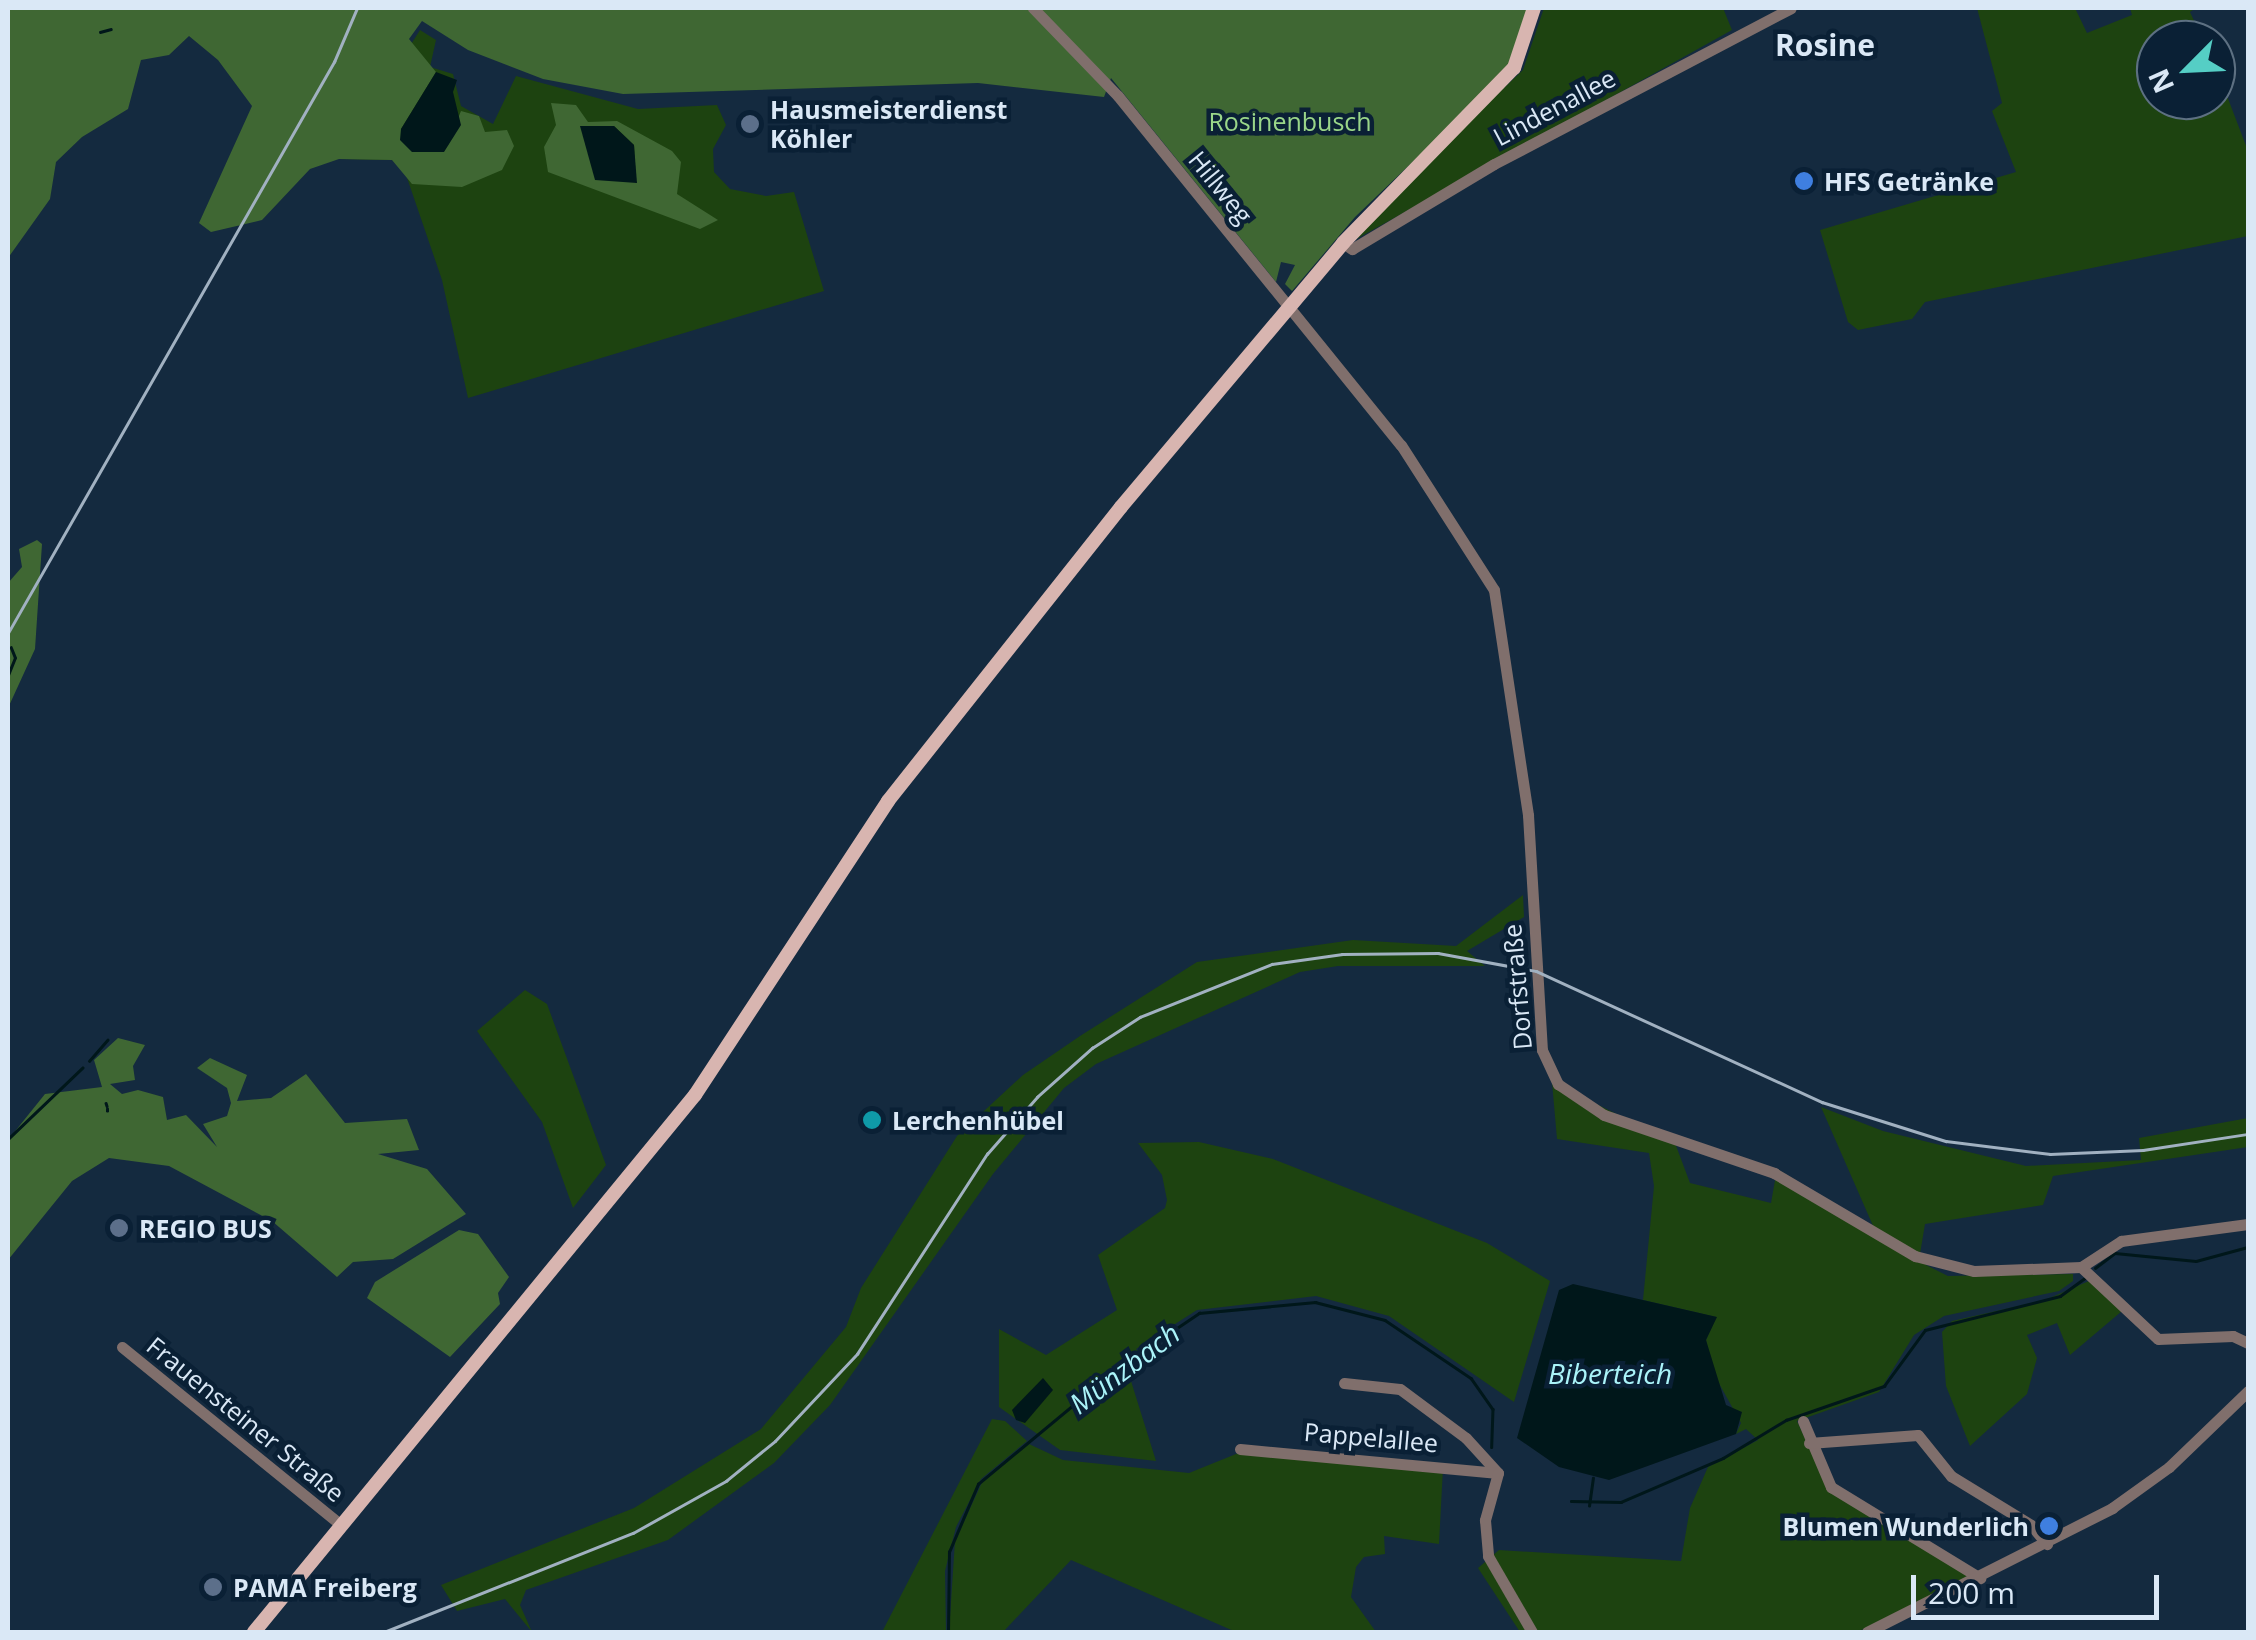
<!DOCTYPE html>
<html>
<head>
<meta charset="utf-8">
<style>
  body { margin:0 }
  #map { position:relative; width:2256px; height:1640px; overflow:hidden; background:#142a3f; font-family:"Open Sans",sans-serif }
  div>[style] { position:absolute }
  [style*='--x'] { left:calc(var(--x)*1px); top:calc(var(--y)*1px); width:calc(var(--w)*1px); rotate:calc(var(--a)*1deg) }
  .green>* { inset:0; background:#1d4310 }
  .forest>* { inset:0; background:#3f6733 }
  .water>* { inset:0; background:#00171a }
  .stream>* { height:2.5px; margin:-1.25px; padding:0 1.25px; transform-origin:1.25px; border-radius:1.25px; background:#00171a }
  .minor>* { height:11px; margin:-5.5px; padding:0 5.5px; transform-origin:5.5px; border-radius:5.5px; background:#806f6c }
  .major>* { height:14px; margin:-7px; padding:0 7px; transform-origin:7px; border-radius:7px; background:#d8b5b0 }
  .rail>* { height:2.5px; margin:-1.25px; padding:0 1.25px; transform-origin:1.25px; border-radius:1.25px; background:#a1b1c1 }
  .dots>* { width:28px; height:28px; translate:-50% -50%; box-sizing:border-box; border:5px solid #0a2035; border-radius:50% }
  span { translate:-50% -50%; white-space:nowrap; text-align:center; line-height:1.15; -webkit-text-stroke:9px #0a2035; paint-order:stroke }
  .street-label { font-size:25px; color:#dae8f6 }
  .poi-label { font-size:25px; color:#dae8f6; font-weight:700 }
  .left { translate:0 -50%; text-align:left }
  .right { translate:-100% -50%; text-align:right }
  .park-label { font-size:25px; color:#9ad689 }
  .water-label { font-size:28px; color:#aaf3f9; font-style:italic }
  .quarter-label { font-size:30px; color:#dae8f6; font-weight:700 }
  .frame { position:absolute; inset:0; border:10px solid #dae8f6; pointer-events:none }
  .north { position:absolute; left:2136px; top:20px; width:100px; height:100px; box-sizing:border-box; background:#0a2035; border:2px solid #5d7082; border-radius:50%; rotate:246deg; font-size:28px; font-weight:700; line-height:40px; text-align:center; color:#dae8f6 }
  .north::after { content:''; display:block; margin:auto; width:35px; height:45px; background:#55cec5; clip-path:polygon(50% 0,100% 100%,50% 72%,0 100%) }
  .scale { position:absolute; left:1911px; top:1575px; width:248px; height:45px; box-sizing:border-box; border:5px solid #dae8f6; border-top:0; padding-left:12px; font-size:30px; line-height:35px; white-space:nowrap; color:#dae8f6; -webkit-text-stroke:8px #0a2035; paint-order:stroke }
</style>
</head>
<body>
<div id="map">
  <div class="green">
    <div style="clip-path:polygon(1544px 8px,1723px 8px,1732px 30px,1351px 242px,1404px 181px,1523px 70px)"></div>
    <div style="clip-path:polygon(1977px 8px,2075px 8px,2087px 33px,2132px 15px,2130px 8px,2196px 8px,2190px 12px,2203px 40px,2156px 40px,2156px 100px,2216px 100px,2216px 67px,2248px 151px,2248px 236px,1925px 302px,1912px 319px,1858px 330px,1848px 322px,1820px 230px,2016px 172px,1992px 111px,2002px 103px)"></div>
    <div style="clip-path:polygon(420px 30px,436px 40px,430px 67px,453px 74px,461px 106px,493px 124px,516px 76px,638px 109px,717px 105px,726px 125px,713px 149px,714px 172px,730px 189px,766px 196px,794px 192px,824px 291px,468px 398px,442px 280px,404px 169px,392px 160px,339px 159px)"></div>
    <div style="clip-path:polygon(1523px 895px,1524px 917px,1467px 951px,1485px 966px,1338px 966px,1300px 972px,1096px 1064px,1064px 1088px,993px 1174px,830px 1405px,774px 1463px,668px 1540px,526px 1590px,520px 1605px,532px 1632px,505px 1599px,457px 1611px,441px 1585px,634px 1508px,761px 1429px,846px 1327px,861px 1288px,957px 1136px,1023px 1075px,1080px 1036px,1197px 962px,1353px 940px,1456px 946px)"></div>
    <div style="clip-path:polygon(525px 990px,547px 1004px,606px 1165px,573px 1208px,542px 1122px,477px 1031px)"></div>
    <div style="clip-path:polygon(1552px 1082px,1675px 1143px,1690px 1183px,1771px 1203px,1777px 1169px,1874px 1228px,1821px 1107px,1883px 1131px,2026px 1166px,2141px 1160px,2139px 1138px,2248px 1118px,2248px 1147px,2053px 1176px,2043px 1205px,1925px 1224px,1920px 1254px,1926px 1265px,1948px 1276px,2073px 1274px,2073px 1281px,2059px 1291px,1944px 1316px,1914px 1335px,1879px 1392px,1797px 1421px,1829px 1490px,1971px 1577px,1857px 1632px,1520px 1632px,1478px 1568px,1499px 1550px,1681px 1561px,1690px 1508px,1708px 1467px,1758px 1440px,1746px 1429px,1736px 1434px,1741px 1423px,1711px 1369px,1706px 1340px,1716px 1317px,1643px 1300px,1654px 1186px,1649px 1153px,1557px 1139px)"></div>
    <div style="clip-path:polygon(1199px 1142px,1273px 1159px,1487px 1243px,1550px 1281px,1514px 1402px,1389px 1316px,1316px 1296px,1197px 1310px,1136px 1349px,1142px 1355px,1131px 1381px,1156px 1461px,1060px 1450px,999px 1407px,999px 1329px,1046px 1355px,1117px 1310px,1098px 1255px,1165px 1208px,1167px 1200px,1162px 1175px,1138px 1143px)"></div>
    <div style="clip-path:polygon(2089px 1281px,2122px 1311px,2070px 1355px,2057px 1323px,2027px 1335px,2037px 1358px,2027px 1394px,1970px 1446px,1946px 1386px,1942px 1332px,1952px 1321px,2045px 1300px)"></div>
    <div style="clip-path:polygon(992px 1419px,1005px 1421px,1027px 1441px,981px 1479px,956px 1527px,945px 1571px,946px 1632px,882px 1632px)"></div>
    <div style="clip-path:polygon(1029px 1444px,1063px 1460px,1189px 1473px,1241px 1452px,1443px 1468px,1439px 1544px,1384px 1536px,1385px 1554px,1364px 1557px,1356px 1567px,1351px 1597px,1376px 1632px,1236px 1632px,1071px 1560px,1003px 1632px,949px 1632px,955px 1541px,984px 1478px)"></div>
  </div>
  <div class="forest">
    <div style="clip-path:polygon(8px 8px,1530px 8px,1518px 53px,1496px 82px,1355px 217px,1292px 291px,1285px 284px,1295px 265px,1281px 262px,1276px 282px,1111px 78px,1104px 97px,978px 83px,623px 94px,543px 79px,468px 50px,422px 21px,409px 39px,436px 72px,401px 129px,447px 145px,461px 111px,479px 116px,485px 132px,507px 130px,514px 146px,502px 170px,462px 187px,412px 184px,392px 160px,339px 159px,310px 169px,262px 220px,211px 232px,199px 223px,252px 106px,218px 60px,189px 36px,169px 55px,141px 60px,128px 109px,82px 137px,56px 162px,50px 199px,8px 258px)"></div>
    <div style="clip-path:polygon(evenodd,551px 103px,576px 105px,588px 122px,617px 121px,672px 151px,681px 162px,677px 194px,718px 220px,700px 229px,548px 172px,544px 147px,556px 125px,551px 103px,581px 126px,614px 126px,634px 145px,636px 183px,581px 126px)"></div>
    <div style="clip-path:polygon(37px 540px,42px 544px,35px 649px,8px 708px,8px 583px,22px 567px,19px 549px)"></div>
    <div style="clip-path:polygon(118px 1038px,145px 1045px,133px 1066px,135px 1080px,110px 1084px,122px 1094px,138px 1090px,163px 1097px,167px 1120px,186px 1115px,217px 1147px,203px 1124px,227px 1116px,231px 1103px,227px 1088px,197px 1068px,210px 1058px,247px 1075px,237px 1101px,271px 1098px,306px 1074px,345px 1123px,407px 1119px,419px 1150px,378px 1154px,427px 1169px,466px 1214px,393px 1259px,353px 1262px,337px 1277px,272px 1221px,169px 1166px,109px 1158px,72px 1181px,8px 1260px,8px 1140px,45px 1094px,102px 1087px,94px 1060px)"></div>
    <div style="clip-path:polygon(459px 1230px,478px 1234px,509px 1277px,498px 1293px,500px 1304px,450px 1357px,367px 1298px,375px 1282px)"></div>
  </div>
  <div class="water">
    <div style="clip-path:polygon(436px 72px,457px 80px,453px 92px,461px 125px,444px 152px,412px 152px,400px 140px,401px 129px)"></div>
    <div style="clip-path:polygon(580px 126px,614px 126px,634px 145px,637px 183px,595px 180px)"></div>
    <div style="clip-path:polygon(1573px 1284px,1717px 1317px,1706px 1340px,1726px 1405px,1742px 1412px,1736px 1434px,1609px 1480px,1559px 1467px,1517px 1438px,1559px 1290px)"></div>
    <div style="clip-path:polygon(1043px 1378px,1053px 1390px,1025px 1423px,1016px 1420px,1012px 1410px)"></div>
  </div>
  <div class="stream">
    <div style="--x:100;--y:32;--w:11;--a:-15"></div>
    <div style="--x:8;--y:675;--w:18;--a:-68"></div>
    <div style="--x:15;--y:658;--w:11;--a:-112"></div>
    <div style="--x:89;--y:1061;--w:28;--a:-49"></div>
    <div style="--x:106;--y:1103;--w:3;--a:72"></div>
    <div style="--x:107;--y:1111;--w:2;--a:-90"></div>
    <div style="--x:8;--y:1139;--w:103;--a:-43.8"></div>
    <div style="--x:2095;--y:1268;--w:25;--a:-37"></div>
    <div style="--x:2115;--y:1253;--w:81;--a:5.6"></div>
    <div style="--x:2196;--y:1261;--w:54;--a:-15.1"></div>
    <div style="--x:1571;--y:1501;--w:50;--a:1.1"></div>
    <div style="--x:1621;--y:1502;--w:111;--a:-23.3"></div>
    <div style="--x:1723;--y:1458;--w:74;--a:-31.1"></div>
    <div style="--x:1786;--y:1420;--w:104;--a:-19.1"></div>
    <div style="--x:1884;--y:1386;--w:69;--a:-53.8"></div>
    <div style="--x:1925;--y:1330;--w:139;--a:-14.1"></div>
    <div style="--x:2060;--y:1296;--w:31;--a:-36"></div>
    <div style="--x:1589;--y:1506;--w:28;--a:-82"></div>
    <div style="--x:948;--y:1632;--w:80;--a:-89.3"></div>
    <div style="--x:949;--y:1552;--w:74;--a:-66.9"></div>
    <div style="--x:978;--y:1484;--w:183;--a:-39.7"></div>
    <div style="--x:1119;--y:1367;--w:97;--a:-34"></div>
    <div style="--x:1199;--y:1313;--w:117;--a:-5.4"></div>
    <div style="--x:1315;--y:1302;--w:72;--a:14.4"></div>
    <div style="--x:1385;--y:1320;--w:104;--a:34"></div>
    <div style="--x:1471;--y:1378;--w:38;--a:55"></div>
    <div style="--x:1493;--y:1409;--w:38;--a:92"></div>
  </div>
  <div class="minor">
    <div style="--x:1033;--y:8;--w:122;--a:46"></div>
    <div style="--x:1118;--y:96;--w:449;--a:51"></div>
    <div style="--x:1401;--y:445;--w:172;--a:57.3"></div>
    <div style="--x:1494;--y:590;--w:228;--a:81.4"></div>
    <div style="--x:1528;--y:815;--w:235;--a:86.6"></div>
    <div style="--x:1542;--y:1050;--w:38;--a:65"></div>
    <div style="--x:1558;--y:1084;--w:55;--a:34"></div>
    <div style="--x:1604;--y:1115;--w:180;--a:18.8"></div>
    <div style="--x:1774;--y:1173;--w:164;--a:30.5"></div>
    <div style="--x:1915;--y:1256;--w:61;--a:14.3"></div>
    <div style="--x:1974;--y:1271;--w:107;--a:-2.1"></div>
    <div style="--x:2081;--y:1267;--w:105;--a:43.1"></div>
    <div style="--x:2158;--y:1339;--w:75;--a:-2.3"></div>
    <div style="--x:2233;--y:1336;--w:17;--a:25"></div>
    <div style="--x:1343;--y:243;--w:11;--a:34"></div>
    <div style="--x:1352;--y:249;--w:165;--a:-30.9"></div>
    <div style="--x:1494;--y:164;--w:335;--a:-27.7"></div>
    <div style="--x:2081;--y:1267;--w:48;--a:-33"></div>
    <div style="--x:2121;--y:1241;--w:128;--a:-7.6"></div>
    <div style="--x:122;--y:1347;--w:282;--a:39.1"></div>
    <div style="--x:1344;--y:1383;--w:56;--a:6.1"></div>
    <div style="--x:1400;--y:1389;--w:82;--a:36.6"></div>
    <div style="--x:1466;--y:1438;--w:47;--a:47.6"></div>
    <div style="--x:1803;--y:1421;--w:72;--a:67"></div>
    <div style="--x:1831;--y:1487;--w:175;--a:31.4"></div>
    <div style="--x:1809;--y:1443;--w:109;--a:-4.2"></div>
    <div style="--x:1918;--y:1435;--w:53;--a:51.2"></div>
    <div style="--x:1951;--y:1476;--w:94;--a:31.5"></div>
    <div style="--x:2031;--y:1525;--w:25;--a:50"></div>
    <div style="--x:1240;--y:1449;--w:259;--a:5.3"></div>
    <div style="--x:1498;--y:1473;--w:49;--a:105.5"></div>
    <div style="--x:1485;--y:1520;--w:36;--a:85"></div>
    <div style="--x:1488;--y:1556;--w:88;--a:59.9"></div>
    <div style="--x:1867;--y:1632;--w:275;--a:-26.8"></div>
    <div style="--x:2112;--y:1508;--w:70;--a:-35.7"></div>
    <div style="--x:2169;--y:1467;--w:110;--a:-43.9"></div>
  </div>
  <div class="major">
    <div style="--x:254;--y:1632;--w:695;--a:-50.61"></div>
    <div style="--x:695;--y:1095;--w:352;--a:-56.7"></div>
    <div style="--x:888;--y:801;--w:375;--a:-51.6"></div>
    <div style="--x:1121;--y:507;--w:345;--a:-49.9"></div>
    <div style="--x:1343;--y:243;--w:245;--a:-45.7"></div>
    <div style="--x:1514;--y:68;--w:63;--a:-71.6"></div>
  </div>
  <div class="rail">
    <div style="--x:8;--y:633;--w:658;--a:-60.28"></div>
    <div style="--x:334;--y:62;--w:59;--a:-66.9"></div>
    <div style="--x:384;--y:1632;--w:268;--a:-21.7"></div>
    <div style="--x:633;--y:1533;--w:107;--a:-29.2"></div>
    <div style="--x:726;--y:1481;--w:63;--a:-39.2"></div>
    <div style="--x:775;--y:1441;--w:120;--a:-46.7"></div>
    <div style="--x:857;--y:1354;--w:239;--a:-57"></div>
    <div style="--x:987;--y:1154;--w:76;--a:-48.7"></div>
    <div style="--x:1037;--y:1097;--w:74;--a:-41.7"></div>
    <div style="--x:1092;--y:1048;--w:57;--a:-32.9"></div>
    <div style="--x:1140;--y:1017;--w:142;--a:-21.9"></div>
    <div style="--x:1272;--y:964;--w:71;--a:-8.1"></div>
    <div style="--x:1342;--y:954;--w:96;--a:-0.6"></div>
    <div style="--x:1438;--y:953;--w:100;--a:10.4"></div>
    <div style="--x:1536;--y:971;--w:315;--a:24.6"></div>
    <div style="--x:1822;--y:1102;--w:130;--a:17.5"></div>
    <div style="--x:1946;--y:1141;--w:105;--a:7.1"></div>
    <div style="--x:2050;--y:1154;--w:93;--a:-2.5"></div>
    <div style="--x:2143;--y:1150;--w:106;--a:-8.7"></div>
  </div>
  <div class="dots">
    <div style="left:750px;top:124px;background:#5c6f8a"></div>
    <div style="left:1804px;top:181px;background:#3f7fe0"></div>
    <div style="left:872px;top:1120px;background:#0f9aa8"></div>
    <div style="left:119px;top:1228px;background:#5c6f8a"></div>
    <div style="left:2049px;top:1526px;background:#3f7fe0"></div>
    <div style="left:213px;top:1587px;background:#5c6f8a"></div>
  </div>
  <div class="street-label">
    <span style="left:1554px;top:107px;rotate:-28deg">Lindenallee</span>
    <span style="left:1221px;top:187px;rotate:51deg">Hillweg</span>
    <span style="left:1517px;top:987px;rotate:-95deg">Dorfstraße</span>
    <span style="left:246px;top:1419px;rotate:39deg">Frauensteiner Straße</span>
    <span style="left:1371px;top:1437px;rotate:5deg">Pappelallee</span>
  </div>
  <div class="poi-label">
    <span class="left" style="left:770px;top:124px">Hausmeisterdienst<br>Köhler</span>
    <span class="left" style="left:1824px;top:181px">HFS Getränke</span>
    <span class="left" style="left:892px;top:1120px">Lerchenhübel</span>
    <span class="left" style="left:139px;top:1228px">REGIO BUS</span>
    <span class="right" style="left:2029px;top:1526px">Blumen Wunderlich</span>
    <span class="left" style="left:233px;top:1587px">PAMA Freiberg</span>
  </div>
  <div class="park-label">
    <span style="left:1290px;top:121px">Rosinenbusch</span>
  </div>
  <div class="water-label">
    <span style="left:1124px;top:1368px;rotate:-37deg">Münzbach</span>
    <span style="left:1610px;top:1373px">Biberteich</span>
  </div>
  <div class="quarter-label">
    <span style="left:1825px;top:45px">Rosine</span>
  </div>
  <div class="frame"></div>
  <div class="north">N</div>
  <div class="scale">200 m</div>
</div>
</body>
</html>
